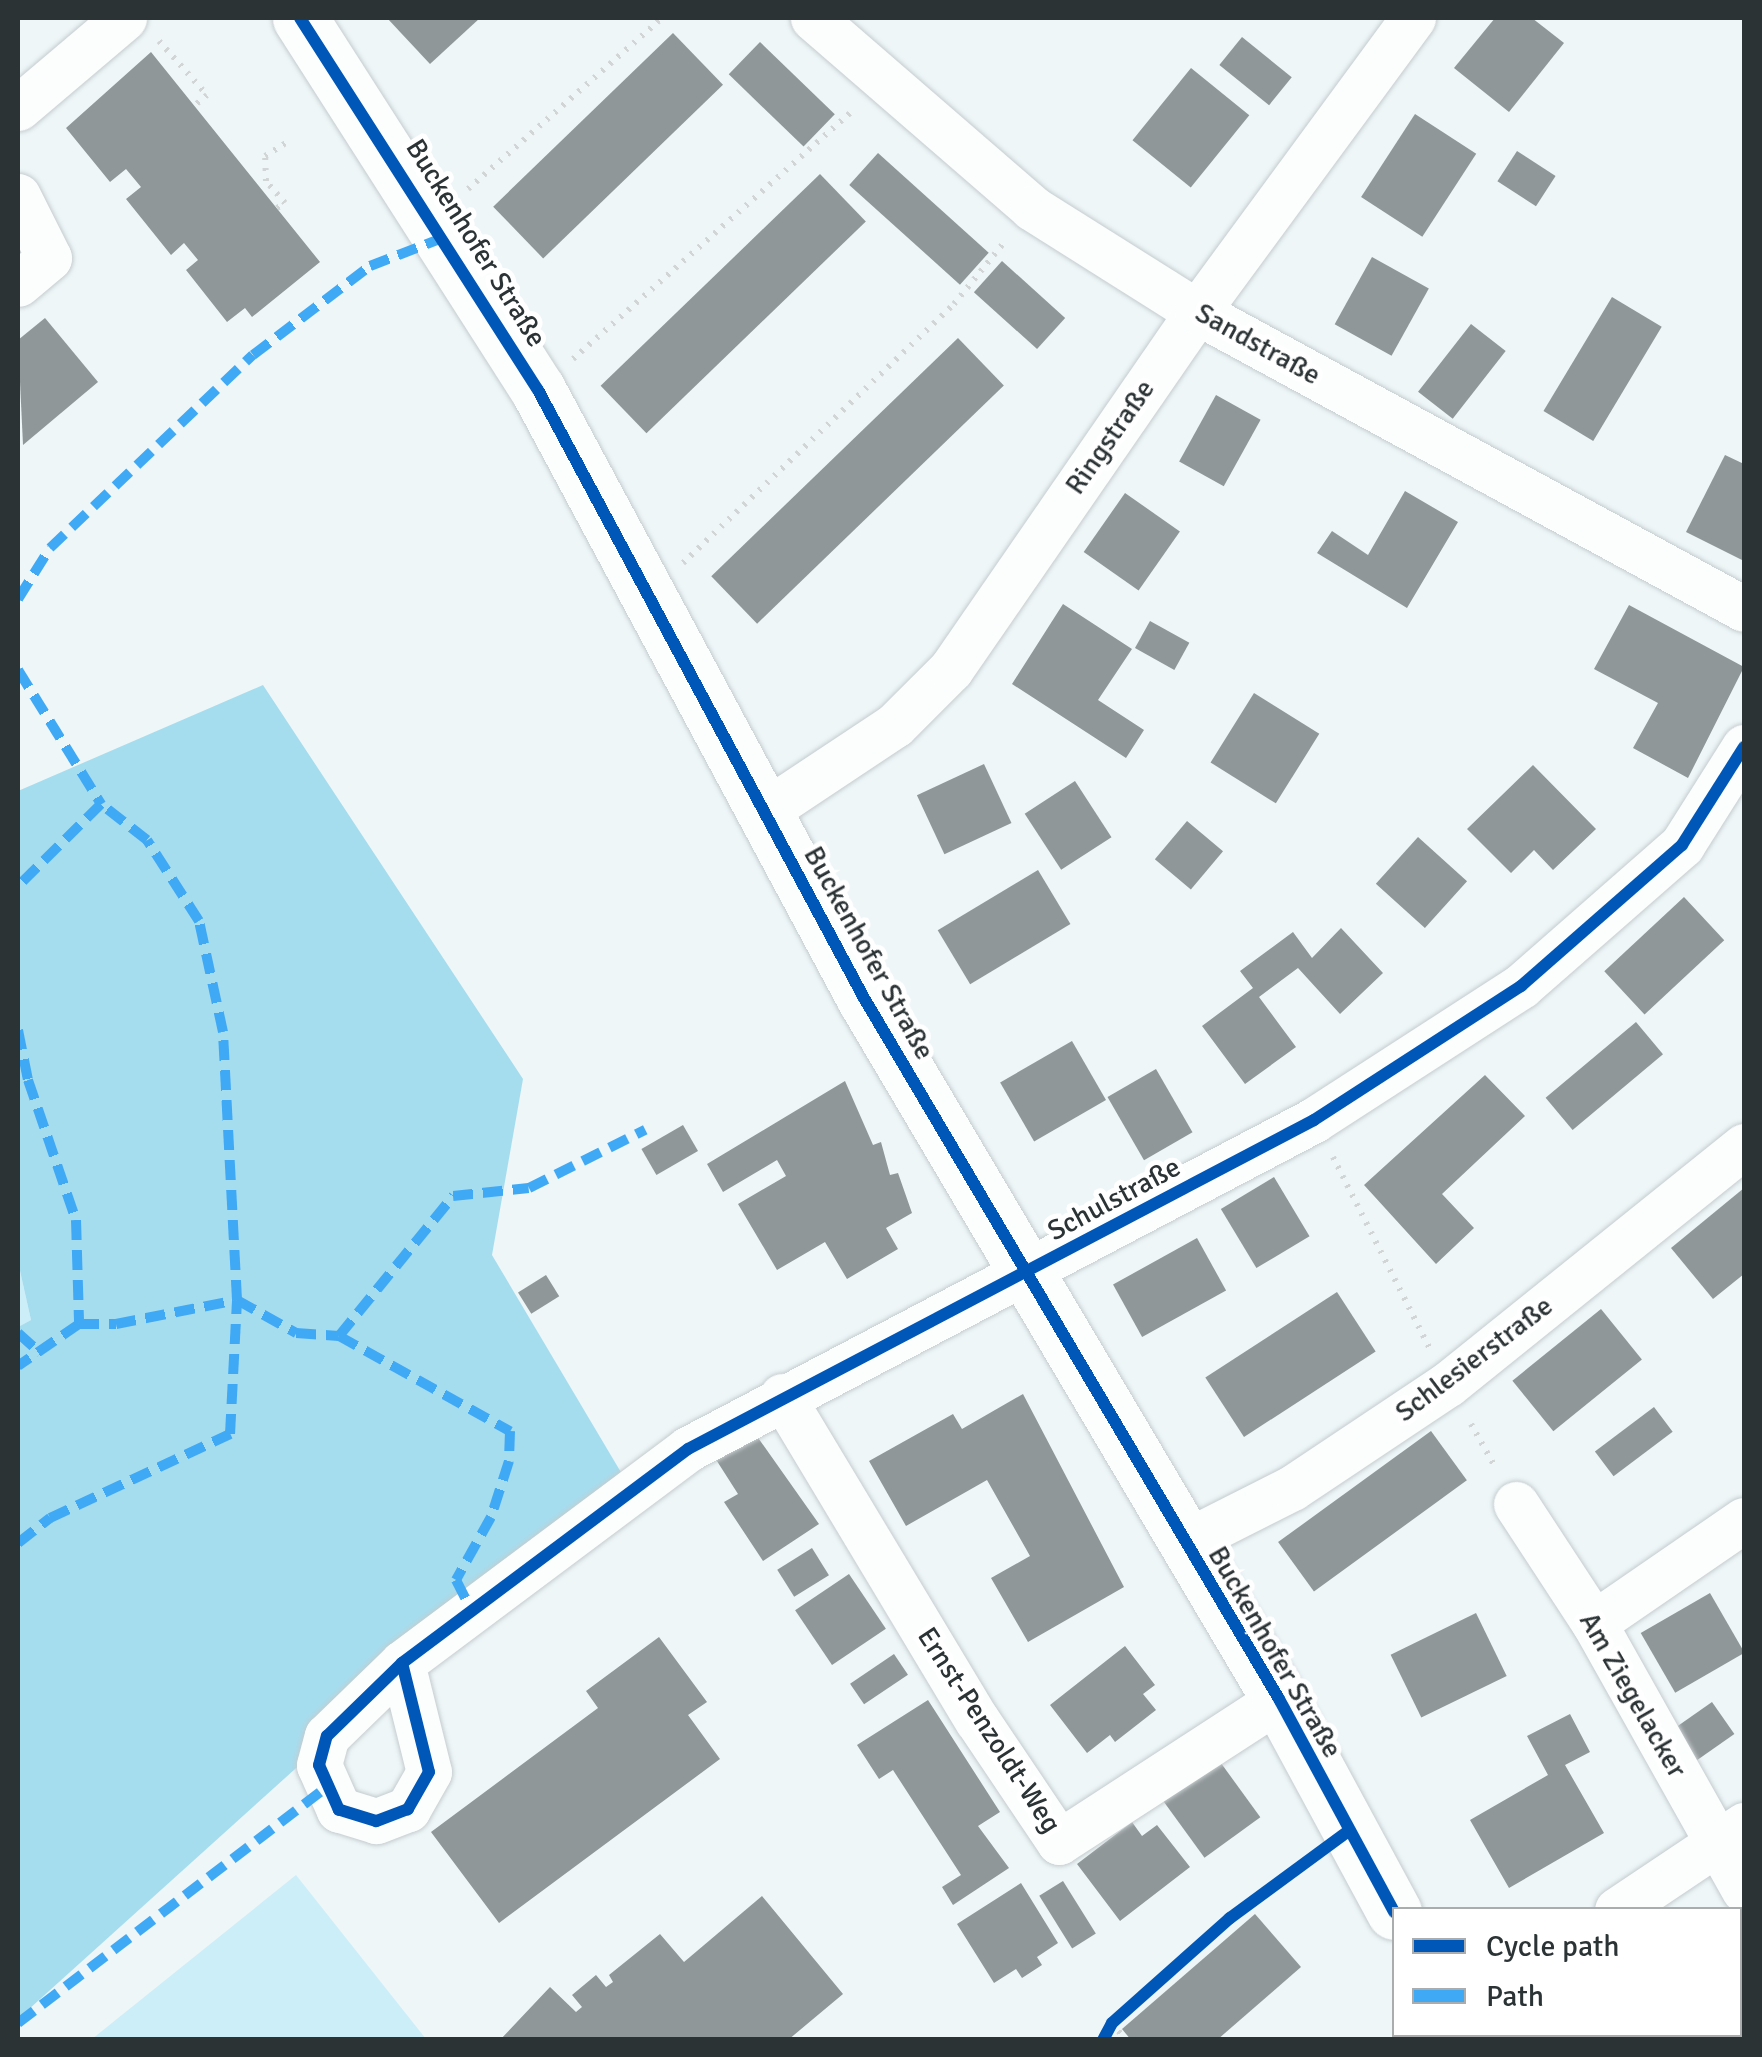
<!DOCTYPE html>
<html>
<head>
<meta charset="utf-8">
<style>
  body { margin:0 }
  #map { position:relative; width:1762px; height:2057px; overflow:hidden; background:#eef6f8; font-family:Signika,sans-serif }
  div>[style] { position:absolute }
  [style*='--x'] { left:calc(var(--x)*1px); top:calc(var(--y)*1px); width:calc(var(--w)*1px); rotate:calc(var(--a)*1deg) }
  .green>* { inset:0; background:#cceef9 }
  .forest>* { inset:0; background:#a6ddee }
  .building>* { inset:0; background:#909799; transform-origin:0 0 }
  .path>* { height:6px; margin-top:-3px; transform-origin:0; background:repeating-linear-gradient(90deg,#d1d5d6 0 2.5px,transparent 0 10.5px) }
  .roads { filter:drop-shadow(0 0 2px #c5ccce) drop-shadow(0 0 2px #c5ccce) }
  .street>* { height:45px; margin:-22.5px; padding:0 22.5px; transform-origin:22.5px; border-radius:22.5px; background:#fcfefe }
  .secondary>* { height:55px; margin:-27.5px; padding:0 27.5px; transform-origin:27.5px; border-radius:27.5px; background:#fcfefe }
  .quiet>* { height:10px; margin-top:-5px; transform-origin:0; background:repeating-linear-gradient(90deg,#3fa9f5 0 20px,transparent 0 30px) }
  .cycleway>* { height:12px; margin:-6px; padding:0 6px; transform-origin:6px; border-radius:6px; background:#0057b8 }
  span { translate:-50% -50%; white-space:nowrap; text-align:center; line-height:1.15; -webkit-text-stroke:10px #fff; paint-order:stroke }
  .street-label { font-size:28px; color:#2b3335 }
  .frame { position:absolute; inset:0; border:20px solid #2b3335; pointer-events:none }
  .legend { position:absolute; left:1392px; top:1907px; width:350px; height:130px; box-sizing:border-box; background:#fff; border:2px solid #aaadae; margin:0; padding:12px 18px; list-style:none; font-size:30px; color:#2b3335 }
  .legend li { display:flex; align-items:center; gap:20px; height:50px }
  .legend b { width:50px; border:2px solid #aaadae }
</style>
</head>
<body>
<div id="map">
  <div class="green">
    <div style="clip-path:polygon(18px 1262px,31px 1320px,18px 1327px)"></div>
    <div style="clip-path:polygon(296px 1875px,426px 2039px,92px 2039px)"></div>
  </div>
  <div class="forest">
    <div style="clip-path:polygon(263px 685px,523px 1079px,492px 1255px,622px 1474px,18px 2019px,18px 1327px,31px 1320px,18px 1262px,18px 791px)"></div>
  </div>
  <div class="building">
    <div style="clip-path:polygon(387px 18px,480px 18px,430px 64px)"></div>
    <div style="clip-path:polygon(1495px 18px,1532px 18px,1564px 43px,1509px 112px,1454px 68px)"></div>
    <div style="left:673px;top:33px;width:72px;height:250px;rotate:46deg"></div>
    <div style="left:1242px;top:37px;width:64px;height:36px;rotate:39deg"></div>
    <div style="left:760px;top:42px;width:104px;height:45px;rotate:44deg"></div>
    <div style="clip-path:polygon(151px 52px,320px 262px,252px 317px,245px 308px,227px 322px,186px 270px,198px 260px,184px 243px,171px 255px,126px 199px,141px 187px,126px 169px,110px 182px,66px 128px)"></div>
    <div style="left:1191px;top:68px;width:75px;height:93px;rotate:39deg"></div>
    <div style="left:1415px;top:114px;width:73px;height:99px;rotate:33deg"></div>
    <div style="left:1517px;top:151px;width:46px;height:36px;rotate:33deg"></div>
    <div style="left:878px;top:153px;width:149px;height:43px;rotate:42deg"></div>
    <div style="left:820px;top:174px;width:66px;height:305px;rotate:46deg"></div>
    <div style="left:1372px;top:257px;width:65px;height:77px;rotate:29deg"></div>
    <div style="left:1002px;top:261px;width:85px;height:42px;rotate:42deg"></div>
    <div style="left:1612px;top:297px;width:58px;height:133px;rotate:31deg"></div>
    <div style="clip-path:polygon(45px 318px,98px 382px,23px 445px,18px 340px)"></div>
    <div style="left:1471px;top:324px;width:44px;height:86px;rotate:38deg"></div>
    <div style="left:958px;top:338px;width:66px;height:343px;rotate:46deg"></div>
    <div style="left:1216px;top:395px;width:51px;height:76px;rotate:29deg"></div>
    <div style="clip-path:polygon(1725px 455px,1744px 464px,1744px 561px,1686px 532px)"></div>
    <div style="clip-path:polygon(1405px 491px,1458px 522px,1407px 608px,1317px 553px,1332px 531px,1368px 555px)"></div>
    <div style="left:1125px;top:493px;width:67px;height:72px;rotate:35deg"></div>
    <div style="clip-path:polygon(1063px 604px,1132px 649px,1098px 700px,1144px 730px,1126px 758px,1012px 684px)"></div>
    <div style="clip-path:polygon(1629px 605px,1744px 667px,1688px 778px,1633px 748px,1658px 703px,1594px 669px)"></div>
    <div style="left:1150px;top:621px;width:45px;height:31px;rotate:29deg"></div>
    <div style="left:1254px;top:693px;width:77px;height:82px;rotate:32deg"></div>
    <div style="left:984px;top:764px;width:65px;height:74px;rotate:65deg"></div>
    <div style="clip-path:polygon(1533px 765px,1596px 829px,1553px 870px,1534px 850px,1511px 873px,1467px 829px)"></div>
    <div style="left:1075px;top:781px;width:67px;height:60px;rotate:57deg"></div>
    <div style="left:1187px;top:821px;width:47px;height:50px;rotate:40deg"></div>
    <div style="left:1418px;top:837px;width:66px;height:63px;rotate:42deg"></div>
    <div style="left:1038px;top:870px;width:63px;height:117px;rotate:59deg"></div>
    <div style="left:1684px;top:897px;width:59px;height:109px;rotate:47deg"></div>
    <div style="clip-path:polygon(1341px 928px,1383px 973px,1340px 1014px,1298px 968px,1259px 997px,1296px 1047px,1245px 1084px,1202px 1026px,1253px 988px,1240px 971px,1293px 932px,1312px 958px)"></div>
    <div style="left:1636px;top:1022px;width:42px;height:118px;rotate:50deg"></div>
    <div style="left:1072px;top:1041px;width:68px;height:83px;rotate:60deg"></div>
    <div style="left:1156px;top:1069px;width:73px;height:56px;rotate:60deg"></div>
    <div style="clip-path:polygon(1485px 1075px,1525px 1116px,1442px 1194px,1474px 1228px,1436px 1264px,1364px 1185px)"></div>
    <div style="clip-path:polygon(845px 1081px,873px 1145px,881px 1142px,890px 1175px,898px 1173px,912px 1213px,886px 1228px,898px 1249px,847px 1279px,825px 1242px,777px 1270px,738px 1204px,786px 1176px,777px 1160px,723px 1192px,707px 1164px)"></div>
    <div style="left:683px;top:1125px;width:30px;height:48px;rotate:60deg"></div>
    <div style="left:1274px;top:1177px;width:69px;height:62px;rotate:59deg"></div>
    <div style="clip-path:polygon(1744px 1188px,1744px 1274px,1713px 1299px,1671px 1248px)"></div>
    <div style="left:1197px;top:1238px;width:60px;height:96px;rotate:61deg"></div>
    <div style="left:546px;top:1275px;width:25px;height:33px;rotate:58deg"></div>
    <div style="left:1337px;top:1292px;width:71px;height:157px;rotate:57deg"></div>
    <div style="left:1601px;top:1309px;width:65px;height:114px;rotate:51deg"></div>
    <div style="clip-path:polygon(1023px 1394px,1124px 1587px,1028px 1642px,991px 1578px,1030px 1556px,987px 1480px,906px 1526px,869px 1461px,953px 1414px,962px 1429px)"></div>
    <div style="left:1654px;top:1407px;width:31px;height:74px;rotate:53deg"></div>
    <div style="left:1431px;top:1431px;width:61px;height:189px;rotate:54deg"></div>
    <div style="clip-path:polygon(754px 1432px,819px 1524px,763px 1561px,724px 1502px,738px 1494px,715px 1458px)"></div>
    <div style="left:812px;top:1548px;width:32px;height:41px;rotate:58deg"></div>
    <div style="left:849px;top:1574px;width:66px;height:65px;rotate:56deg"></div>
    <div style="left:1710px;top:1593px;width:69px;height:80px;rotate:60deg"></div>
    <div style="left:1476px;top:1613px;width:70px;height:95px;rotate:64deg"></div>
    <div style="clip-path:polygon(659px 1637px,707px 1702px,688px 1715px,720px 1759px,499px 1923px,431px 1832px,598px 1708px,586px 1691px)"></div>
    <div style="clip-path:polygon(1125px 1646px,1155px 1685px,1143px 1694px,1156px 1710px,1115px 1742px,1110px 1735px,1087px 1753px,1050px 1705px)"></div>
    <div style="left:894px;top:1654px;width:25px;height:53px;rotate:56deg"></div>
    <div style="clip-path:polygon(928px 1700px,1000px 1812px,978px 1826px,1009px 1868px,953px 1905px,942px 1887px,961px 1875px,893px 1770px,879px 1779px,857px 1745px)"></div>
    <div style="left:1712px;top:1702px;width:39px;height:54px;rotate:55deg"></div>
    <div style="clip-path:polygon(1570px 1714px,1590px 1752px,1565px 1765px,1604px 1833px,1509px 1888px,1470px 1820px,1548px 1775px,1527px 1736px)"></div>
    <div style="left:1218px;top:1759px;width:72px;height:69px;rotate:54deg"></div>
    <div style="clip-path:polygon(1132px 1822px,1142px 1836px,1157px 1825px,1190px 1867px,1120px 1921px,1077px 1864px)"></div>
    <div style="left:1063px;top:1881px;width:62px;height:28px;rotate:58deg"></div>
    <div style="clip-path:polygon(1021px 1883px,1058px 1943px,1037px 1957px,1042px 1965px,1022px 1978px,1016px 1969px,994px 1983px,957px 1924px)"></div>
    <div style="clip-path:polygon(762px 1896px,843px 1994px,788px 2040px,500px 2040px,550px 1987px,576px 2012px,582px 2007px,572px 1995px,596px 1975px,606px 1987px,613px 1982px,609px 1975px,660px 1934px,684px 1962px)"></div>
    <div style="clip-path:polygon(1255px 1914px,1301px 1967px,1217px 2040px,1131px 2040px,1122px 2029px)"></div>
    <div style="clip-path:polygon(1616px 2034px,1704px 2034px,1696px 2040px)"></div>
  </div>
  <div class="path">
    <div style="--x:159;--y:41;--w:72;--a:48.4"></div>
    <div style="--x:207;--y:95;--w:17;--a:140"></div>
    <div style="--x:468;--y:189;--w:259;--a:-41.4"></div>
    <div style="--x:277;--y:208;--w:9;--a:-32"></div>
    <div style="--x:285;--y:203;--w:29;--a:-131"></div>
    <div style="--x:266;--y:181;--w:25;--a:-92"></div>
    <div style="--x:265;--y:156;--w:25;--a:-32"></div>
    <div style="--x:573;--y:359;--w:372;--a:-41.6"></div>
    <div style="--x:683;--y:563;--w:375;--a:-43.7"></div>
    <div style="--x:954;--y:304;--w:82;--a:-50.9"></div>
    <div style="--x:1333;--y:1157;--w:213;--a:63.2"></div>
    <div style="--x:1471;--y:1424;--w:47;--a:60.7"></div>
    <div style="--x:1112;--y:2023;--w:22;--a:51"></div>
  </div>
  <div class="roads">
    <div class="street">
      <div style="--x:813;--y:18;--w:290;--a:40.9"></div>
      <div style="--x:1032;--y:208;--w:195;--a:32.2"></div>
      <div style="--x:1197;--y:312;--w:622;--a:28.5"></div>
      <div style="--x:18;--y:108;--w:139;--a:-40.3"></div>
      <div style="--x:18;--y:196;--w:69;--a:63.4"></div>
      <div style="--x:49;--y:258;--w:40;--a:140"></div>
      <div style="--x:764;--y:812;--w:157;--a:-33.6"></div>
      <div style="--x:895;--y:725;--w:79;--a:-45"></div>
      <div style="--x:951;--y:669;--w:434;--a:-55.4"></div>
      <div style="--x:1197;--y:312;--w:365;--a:-53.7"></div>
      <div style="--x:782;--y:1396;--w:378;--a:59"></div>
      <div style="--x:977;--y:1720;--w:147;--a:56.1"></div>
      <div style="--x:1059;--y:1842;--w:262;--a:-33"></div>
      <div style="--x:1516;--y:1504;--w:142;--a:56.8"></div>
      <div style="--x:1594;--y:1623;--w:306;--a:60.7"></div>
      <div style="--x:1183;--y:1543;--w:122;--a:-26.8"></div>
      <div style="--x:1292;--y:1488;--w:187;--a:-33.7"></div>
      <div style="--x:1448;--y:1384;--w:380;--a:-38.8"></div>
      <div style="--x:1594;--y:1623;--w:182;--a:-34.5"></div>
      <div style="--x:402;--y:1663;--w:112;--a:76.1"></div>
      <div style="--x:429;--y:1772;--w:43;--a:119.6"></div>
      <div style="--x:408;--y:1809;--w:34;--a:159"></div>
      <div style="--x:376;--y:1821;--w:39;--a:-163"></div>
      <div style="--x:339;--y:1810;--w:49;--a:-114"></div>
      <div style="--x:319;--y:1765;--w:30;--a:-75"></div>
      <div style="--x:327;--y:1736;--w:105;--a:-44.2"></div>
      <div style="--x:402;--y:1663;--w:357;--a:-36.8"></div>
      <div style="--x:688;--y:1449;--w:707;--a:-27.72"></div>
      <div style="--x:1314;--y:1120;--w:247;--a:-32.9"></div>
      <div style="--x:1521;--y:986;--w:214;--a:-41.2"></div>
      <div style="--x:1682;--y:845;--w:116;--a:-57.7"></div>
      <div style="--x:1617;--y:1910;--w:153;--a:-33.8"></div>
    </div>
    <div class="secondary">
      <div style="--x:300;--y:18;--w:442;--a:57.4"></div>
      <div style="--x:538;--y:390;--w:690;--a:61.8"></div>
      <div style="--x:864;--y:998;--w:815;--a:59.37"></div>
      <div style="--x:1279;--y:1699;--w:242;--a:61.6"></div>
      <div style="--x:1481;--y:2034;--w:7;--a:56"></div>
    </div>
  </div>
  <div class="quiet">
    <div style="--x:18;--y:599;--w:60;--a:-57.9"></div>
    <div style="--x:50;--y:548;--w:280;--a:-43.6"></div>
    <div style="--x:253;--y:355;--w:147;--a:-37.3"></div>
    <div style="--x:370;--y:266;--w:80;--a:-21.1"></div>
    <div style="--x:18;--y:670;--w:158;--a:58.2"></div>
    <div style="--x:101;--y:804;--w:117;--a:135.3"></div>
    <div style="--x:18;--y:1030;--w:51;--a:78.7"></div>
    <div style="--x:28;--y:1080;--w:148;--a:71.1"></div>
    <div style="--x:76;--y:1220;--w:104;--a:88.3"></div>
    <div style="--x:79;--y:1324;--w:74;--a:145.5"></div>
    <div style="--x:79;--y:1324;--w:37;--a:0"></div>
    <div style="--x:116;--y:1324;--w:123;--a:-11.2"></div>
    <div style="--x:237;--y:1300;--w:68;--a:29.2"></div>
    <div style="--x:296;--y:1333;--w:43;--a:4"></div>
    <div style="--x:339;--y:1336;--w:196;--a:29.1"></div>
    <div style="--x:510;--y:1431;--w:30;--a:92"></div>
    <div style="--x:509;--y:1461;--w:59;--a:107.8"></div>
    <div style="--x:491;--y:1517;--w:72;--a:119.1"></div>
    <div style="--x:456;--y:1580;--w:37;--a:63"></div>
    <div style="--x:18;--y:1333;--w:30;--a:42"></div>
    <div style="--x:339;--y:1336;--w:181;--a:-50.8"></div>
    <div style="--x:453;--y:1196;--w:76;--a:-6"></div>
    <div style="--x:529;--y:1188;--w:130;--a:-26.6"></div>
    <div style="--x:18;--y:1543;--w:41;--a:-38"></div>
    <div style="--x:50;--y:1518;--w:199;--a:-25"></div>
    <div style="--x:230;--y:1434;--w:134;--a:-87"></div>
    <div style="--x:237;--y:1300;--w:268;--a:-93"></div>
    <div style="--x:223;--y:1032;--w:114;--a:-102.2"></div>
    <div style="--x:199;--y:921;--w:96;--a:-122.7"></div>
    <div style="--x:147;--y:840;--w:58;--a:-142"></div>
    <div style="--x:18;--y:2023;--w:387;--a:-37.4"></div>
  </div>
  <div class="cycleway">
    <div style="--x:300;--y:18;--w:442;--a:57.4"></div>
    <div style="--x:538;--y:390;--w:690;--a:61.8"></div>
    <div style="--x:864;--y:998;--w:815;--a:59.37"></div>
    <div style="--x:1279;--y:1699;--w:242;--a:61.6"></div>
    <div style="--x:402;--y:1663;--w:112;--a:76.1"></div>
    <div style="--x:429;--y:1772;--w:43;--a:119.6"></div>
    <div style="--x:408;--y:1809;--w:34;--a:159"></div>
    <div style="--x:376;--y:1821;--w:39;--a:-163"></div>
    <div style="--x:339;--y:1810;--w:49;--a:-114"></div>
    <div style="--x:319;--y:1765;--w:30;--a:-75"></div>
    <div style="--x:327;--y:1736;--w:105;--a:-44.2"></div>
    <div style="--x:402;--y:1663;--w:357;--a:-36.8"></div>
    <div style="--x:688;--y:1449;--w:707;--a:-27.72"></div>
    <div style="--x:1314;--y:1120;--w:247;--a:-32.9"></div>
    <div style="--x:1521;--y:986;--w:214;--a:-41.2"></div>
    <div style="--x:1682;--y:845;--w:116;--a:-57.7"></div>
    <div style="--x:1103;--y:2040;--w:19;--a:-62"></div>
    <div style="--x:1112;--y:2023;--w:158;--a:-41.7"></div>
    <div style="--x:1230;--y:1918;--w:145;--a:-36.3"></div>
  </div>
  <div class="street-label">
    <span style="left:476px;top:243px;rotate:58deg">Buckenhofer Straße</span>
    <span style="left:1258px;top:344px;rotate:29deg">Sandstraße</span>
    <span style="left:1110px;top:437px;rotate:-55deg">Ringstraße</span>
    <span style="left:869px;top:953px;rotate:61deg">Buckenhofer Straße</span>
    <span style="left:1114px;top:1199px;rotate:-28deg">Schulstraße</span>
    <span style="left:1474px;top:1359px;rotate:-37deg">Schlesierstraße</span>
    <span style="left:1275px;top:1652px;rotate:60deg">Buckenhofer Straße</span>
    <span style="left:1633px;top:1695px;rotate:60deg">Am Ziegelacker</span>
    <span style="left:989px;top:1730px;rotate:57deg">Ernst-Penzoldt-Weg</span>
  </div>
  <div class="frame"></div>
  <ul class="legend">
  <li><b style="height:12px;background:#0057b8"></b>Cycle path</li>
  <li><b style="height:12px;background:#3fa9f5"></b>Path</li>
  </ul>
</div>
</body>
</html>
